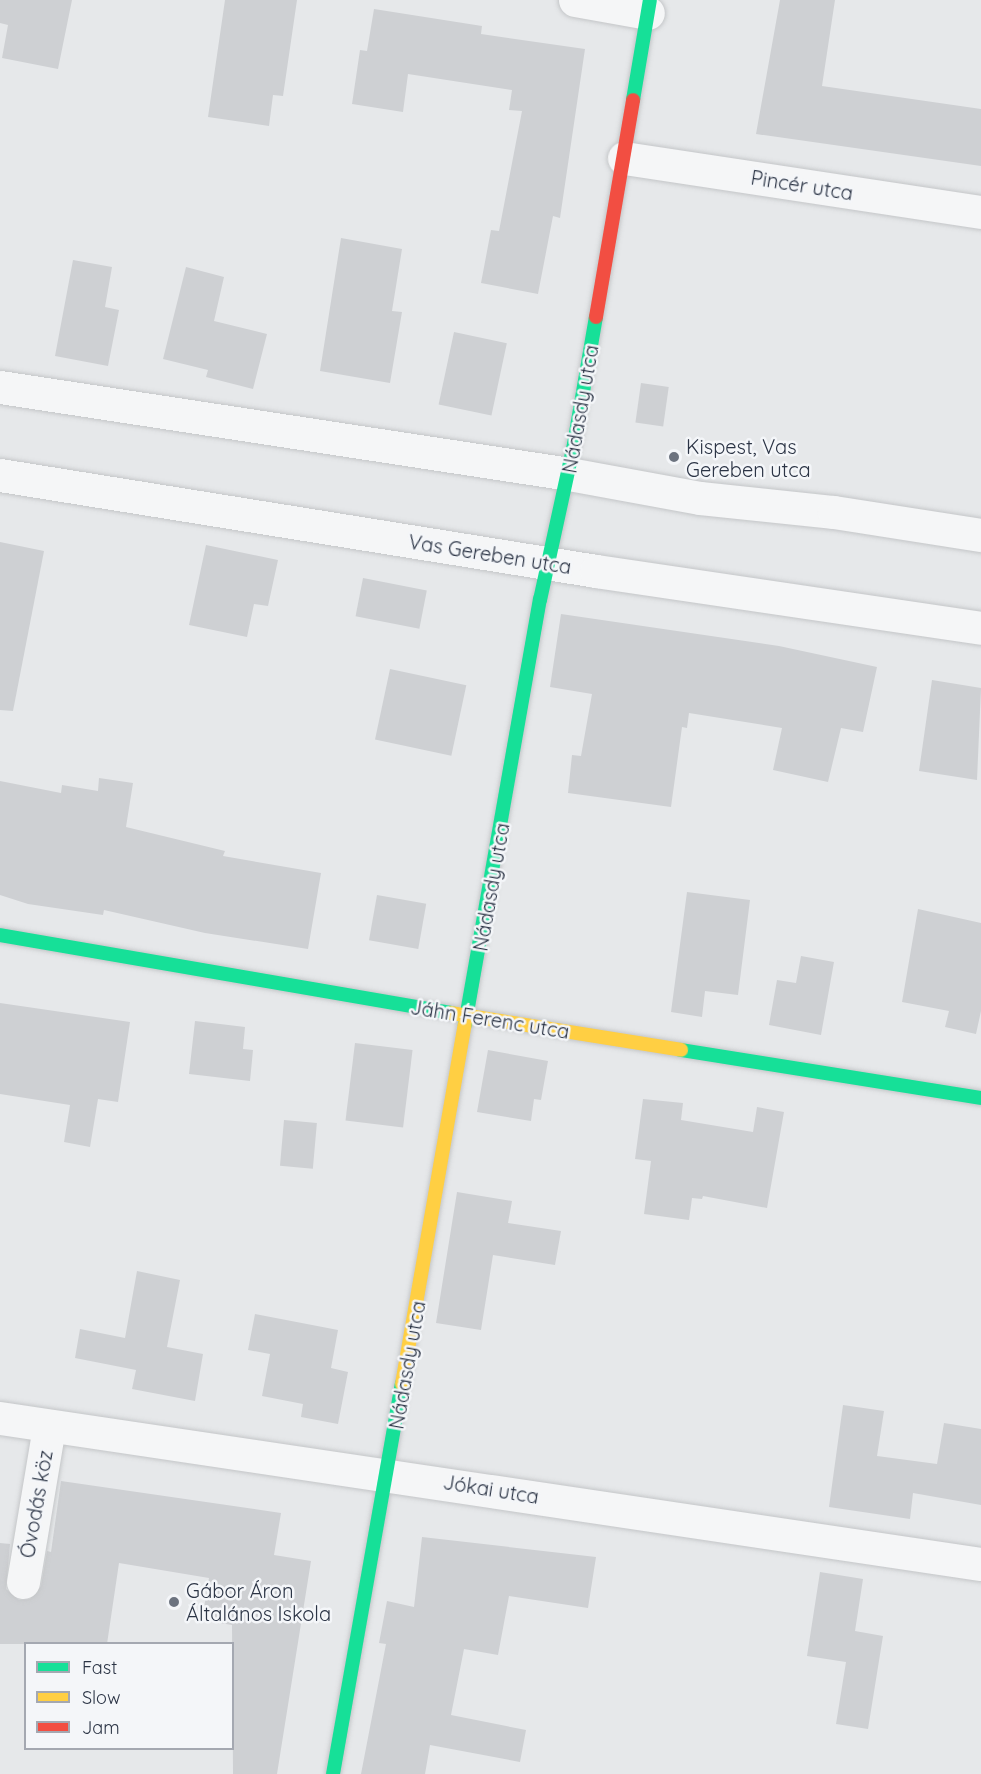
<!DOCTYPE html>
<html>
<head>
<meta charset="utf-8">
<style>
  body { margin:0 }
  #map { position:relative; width:981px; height:1774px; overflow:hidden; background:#e6e8ea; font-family:Quicksand,sans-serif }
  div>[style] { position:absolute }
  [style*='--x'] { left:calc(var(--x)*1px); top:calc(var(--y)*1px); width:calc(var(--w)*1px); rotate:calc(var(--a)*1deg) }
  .building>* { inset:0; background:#ced0d3; transform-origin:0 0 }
  .roads { filter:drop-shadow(0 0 2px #c4c6c8) drop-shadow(0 0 2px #c4c6c8) }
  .street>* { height:33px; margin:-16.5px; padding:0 16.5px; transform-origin:16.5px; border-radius:16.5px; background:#f5f6f7 }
  .fast>* { height:14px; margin:-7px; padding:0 7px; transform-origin:7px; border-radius:7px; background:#16e098 }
  .slow>* { height:14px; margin:-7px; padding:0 7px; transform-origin:7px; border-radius:7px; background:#ffcf43 }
  .jam>* { height:14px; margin:-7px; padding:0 7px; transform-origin:7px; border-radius:7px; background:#f24e42 }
  .dots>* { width:16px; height:16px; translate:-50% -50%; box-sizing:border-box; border:3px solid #f4f6f9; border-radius:50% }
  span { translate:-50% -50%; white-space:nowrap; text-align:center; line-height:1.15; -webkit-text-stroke:5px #f4f6f9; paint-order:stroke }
  .street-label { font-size:20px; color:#2b3445 }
  .poi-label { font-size:20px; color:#2b3445 }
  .left { translate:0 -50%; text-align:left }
  .legend { position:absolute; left:24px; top:1642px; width:210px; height:108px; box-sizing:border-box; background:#f4f6f9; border:2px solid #a4a8b1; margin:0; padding:8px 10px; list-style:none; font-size:18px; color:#2b3445 }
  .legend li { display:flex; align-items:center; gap:12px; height:30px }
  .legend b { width:30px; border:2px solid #a4a8b1 }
</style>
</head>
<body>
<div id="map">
  <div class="building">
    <div style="clip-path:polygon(0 0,72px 0,58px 69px,2px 58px,8px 25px,0 23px)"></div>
    <div style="clip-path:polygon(225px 0,297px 0,283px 96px,273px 95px,269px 126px,208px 117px)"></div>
    <div style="clip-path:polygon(780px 0,835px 0,822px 86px,981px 109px,981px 166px,756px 134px)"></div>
    <div style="clip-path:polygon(374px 9px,482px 26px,481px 34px,585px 49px,560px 218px,553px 216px,538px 294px,481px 283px,491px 230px,499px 231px,522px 111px,509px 110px,512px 90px,408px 74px,403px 112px,352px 104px,360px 50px,367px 51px)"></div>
    <div style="clip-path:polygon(341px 238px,402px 249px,392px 311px,402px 312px,390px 383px,320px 371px)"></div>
    <div style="clip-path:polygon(73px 260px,112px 267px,105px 307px,119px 310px,108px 366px,55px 356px)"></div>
    <div style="clip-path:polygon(186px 267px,224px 277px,214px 321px,267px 334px,253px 389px,206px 377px,208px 370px,163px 359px)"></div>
    <div style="left:454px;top:332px;width:54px;height:74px;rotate:12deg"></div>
    <div style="left:641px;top:383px;width:28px;height:40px;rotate:8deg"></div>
    <div style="clip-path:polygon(0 542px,44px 551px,13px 711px,0 710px)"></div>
    <div style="clip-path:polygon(206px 545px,278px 560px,268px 606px,254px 604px,247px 637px,189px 625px)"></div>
    <div style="left:363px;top:578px;width:65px;height:39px;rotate:11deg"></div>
    <div style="clip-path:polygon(561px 614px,779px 646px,877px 667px,863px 732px,841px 728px,828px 782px,773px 770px,782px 728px,689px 713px,687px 728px,682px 727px,671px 807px,568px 793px,572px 755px,581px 756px,592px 694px,550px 687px)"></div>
    <div style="left:390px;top:669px;width:78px;height:72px;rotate:12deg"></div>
    <div style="clip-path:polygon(932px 680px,981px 688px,977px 780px,919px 771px)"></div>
    <div style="clip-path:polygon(99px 778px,133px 783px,126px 827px,225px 851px,223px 856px,321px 873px,308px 949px,205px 933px,104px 910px,103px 915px,28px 904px,0 895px,0 781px,61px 793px,62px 785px,98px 791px)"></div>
    <div style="clip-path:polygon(687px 892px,750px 900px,738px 995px,705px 991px,702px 1017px,671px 1012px)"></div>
    <div style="left:377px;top:895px;width:50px;height:46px;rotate:10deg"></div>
    <div style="clip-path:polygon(918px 909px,981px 923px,981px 1011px,976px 1034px,945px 1027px,949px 1011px,902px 1002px)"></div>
    <div style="clip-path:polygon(801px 956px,834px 962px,821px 1035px,769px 1025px,777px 980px,796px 983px)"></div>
    <div style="clip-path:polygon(0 1003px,130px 1022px,118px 1102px,98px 1099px,90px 1147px,64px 1142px,70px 1105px,0 1094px)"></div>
    <div style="clip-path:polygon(195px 1021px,245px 1027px,243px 1049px,253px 1050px,250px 1081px,189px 1074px)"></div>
    <div style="left:355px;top:1043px;width:58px;height:78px;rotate:7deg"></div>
    <div style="clip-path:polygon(488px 1050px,548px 1061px,541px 1100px,534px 1099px,531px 1121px,477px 1112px)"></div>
    <div style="clip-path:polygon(643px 1099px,683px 1103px,681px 1120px,753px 1132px,757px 1107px,784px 1112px,767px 1208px,703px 1196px,702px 1199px,692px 1198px,689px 1220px,644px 1214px,651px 1161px,635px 1159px)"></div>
    <div style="left:284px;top:1120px;width:33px;height:46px;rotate:5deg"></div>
    <div style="clip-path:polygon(457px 1192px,512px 1201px,508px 1223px,561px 1231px,555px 1265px,493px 1255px,481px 1330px,436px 1323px)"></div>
    <div style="clip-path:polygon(137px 1271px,180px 1280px,167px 1347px,203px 1354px,195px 1401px,132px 1389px,136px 1370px,75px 1358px,80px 1329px,125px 1338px)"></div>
    <div style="clip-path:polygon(255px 1314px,338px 1330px,331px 1368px,348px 1372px,338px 1424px,301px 1417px,303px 1404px,262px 1396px,270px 1354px,248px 1350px)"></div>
    <div style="clip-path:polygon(843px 1405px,884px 1411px,877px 1456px,937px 1464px,944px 1423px,981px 1429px,981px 1505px,913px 1493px,910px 1519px,829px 1507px)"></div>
    <div style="clip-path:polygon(61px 1481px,281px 1513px,274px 1555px,311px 1561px,277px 1774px,233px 1774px,232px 1625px,202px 1620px,209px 1578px,119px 1563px,107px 1644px,0 1644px,0 1543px,10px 1544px,6px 1589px,19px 1600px,30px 1599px,41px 1586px,47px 1551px,51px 1552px)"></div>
    <div style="clip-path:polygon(422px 1537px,596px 1557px,588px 1608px,509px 1596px,498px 1655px,464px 1649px,451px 1715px,526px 1730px,520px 1762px,430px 1745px,425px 1774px,361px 1774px,386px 1644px,379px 1643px,387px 1601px,414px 1607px)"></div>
    <div style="clip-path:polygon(820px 1572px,863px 1579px,855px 1631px,883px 1636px,868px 1729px,836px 1724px,846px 1662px,807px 1656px)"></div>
  </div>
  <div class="roads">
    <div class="street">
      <div style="--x:575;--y:0;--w:74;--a:10.1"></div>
      <div style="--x:624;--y:158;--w:361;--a:8.6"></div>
      <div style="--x:0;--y:387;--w:576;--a:8.69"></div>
      <div style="--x:569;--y:474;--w:133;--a:10.4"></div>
      <div style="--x:700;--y:498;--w:135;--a:6"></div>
      <div style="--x:834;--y:512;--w:149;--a:8.9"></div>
      <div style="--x:0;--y:475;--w:604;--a:9.15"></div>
      <div style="--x:596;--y:571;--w:389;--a:8.4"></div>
      <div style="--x:0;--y:1418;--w:992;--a:8.47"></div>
      <div style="--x:23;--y:1582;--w:158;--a:-80.5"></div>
    </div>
    <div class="fast">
      <div style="--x:633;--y:100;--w:101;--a:-80.4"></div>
      <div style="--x:0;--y:935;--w:458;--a:9.8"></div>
      <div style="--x:465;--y:1024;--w:431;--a:-80"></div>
      <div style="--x:540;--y:600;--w:160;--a:-77.7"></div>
      <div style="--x:574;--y:444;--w:129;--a:-80.2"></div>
      <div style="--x:681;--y:1050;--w:304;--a:9.1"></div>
      <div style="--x:333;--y:1774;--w:396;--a:-80"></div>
    </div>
    <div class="slow">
      <div style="--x:451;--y:1013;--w:233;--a:9.1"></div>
      <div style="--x:402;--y:1384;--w:365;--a:-80.1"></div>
    </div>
    <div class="jam">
      <div style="--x:596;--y:317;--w:220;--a:-80.3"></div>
    </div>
  </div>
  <div class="dots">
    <div style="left:674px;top:457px;background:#6c737f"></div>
    <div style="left:174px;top:1602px;background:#6c737f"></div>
  </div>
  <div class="street-label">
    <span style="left:802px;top:185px;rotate:9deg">Pincér utca</span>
    <span style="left:580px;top:409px;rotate:-80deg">Nádasdy utca</span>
    <span style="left:490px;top:554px;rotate:9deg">Vas Gereben utca</span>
    <span style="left:491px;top:887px;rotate:-80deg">Nádasdy utca</span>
    <span style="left:490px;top:1019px;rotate:9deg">Jáhn Ferenc utca</span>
    <span style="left:407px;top:1365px;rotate:-80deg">Nádasdy utca</span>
    <span style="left:491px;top:1489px;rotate:9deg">Jókai utca</span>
    <span style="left:36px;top:1504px;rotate:-80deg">Óvodás köz</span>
  </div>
  <div class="poi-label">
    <span class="left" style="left:686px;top:458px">Kispest, Vas<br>Gereben utca</span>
    <span class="left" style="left:186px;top:1602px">Gábor Áron<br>Általános Iskola</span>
  </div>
  <ul class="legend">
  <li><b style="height:8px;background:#16e098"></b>Fast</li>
  <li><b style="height:8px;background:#ffcf43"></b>Slow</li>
  <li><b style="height:8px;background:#f24e42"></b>Jam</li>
  </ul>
</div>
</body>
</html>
